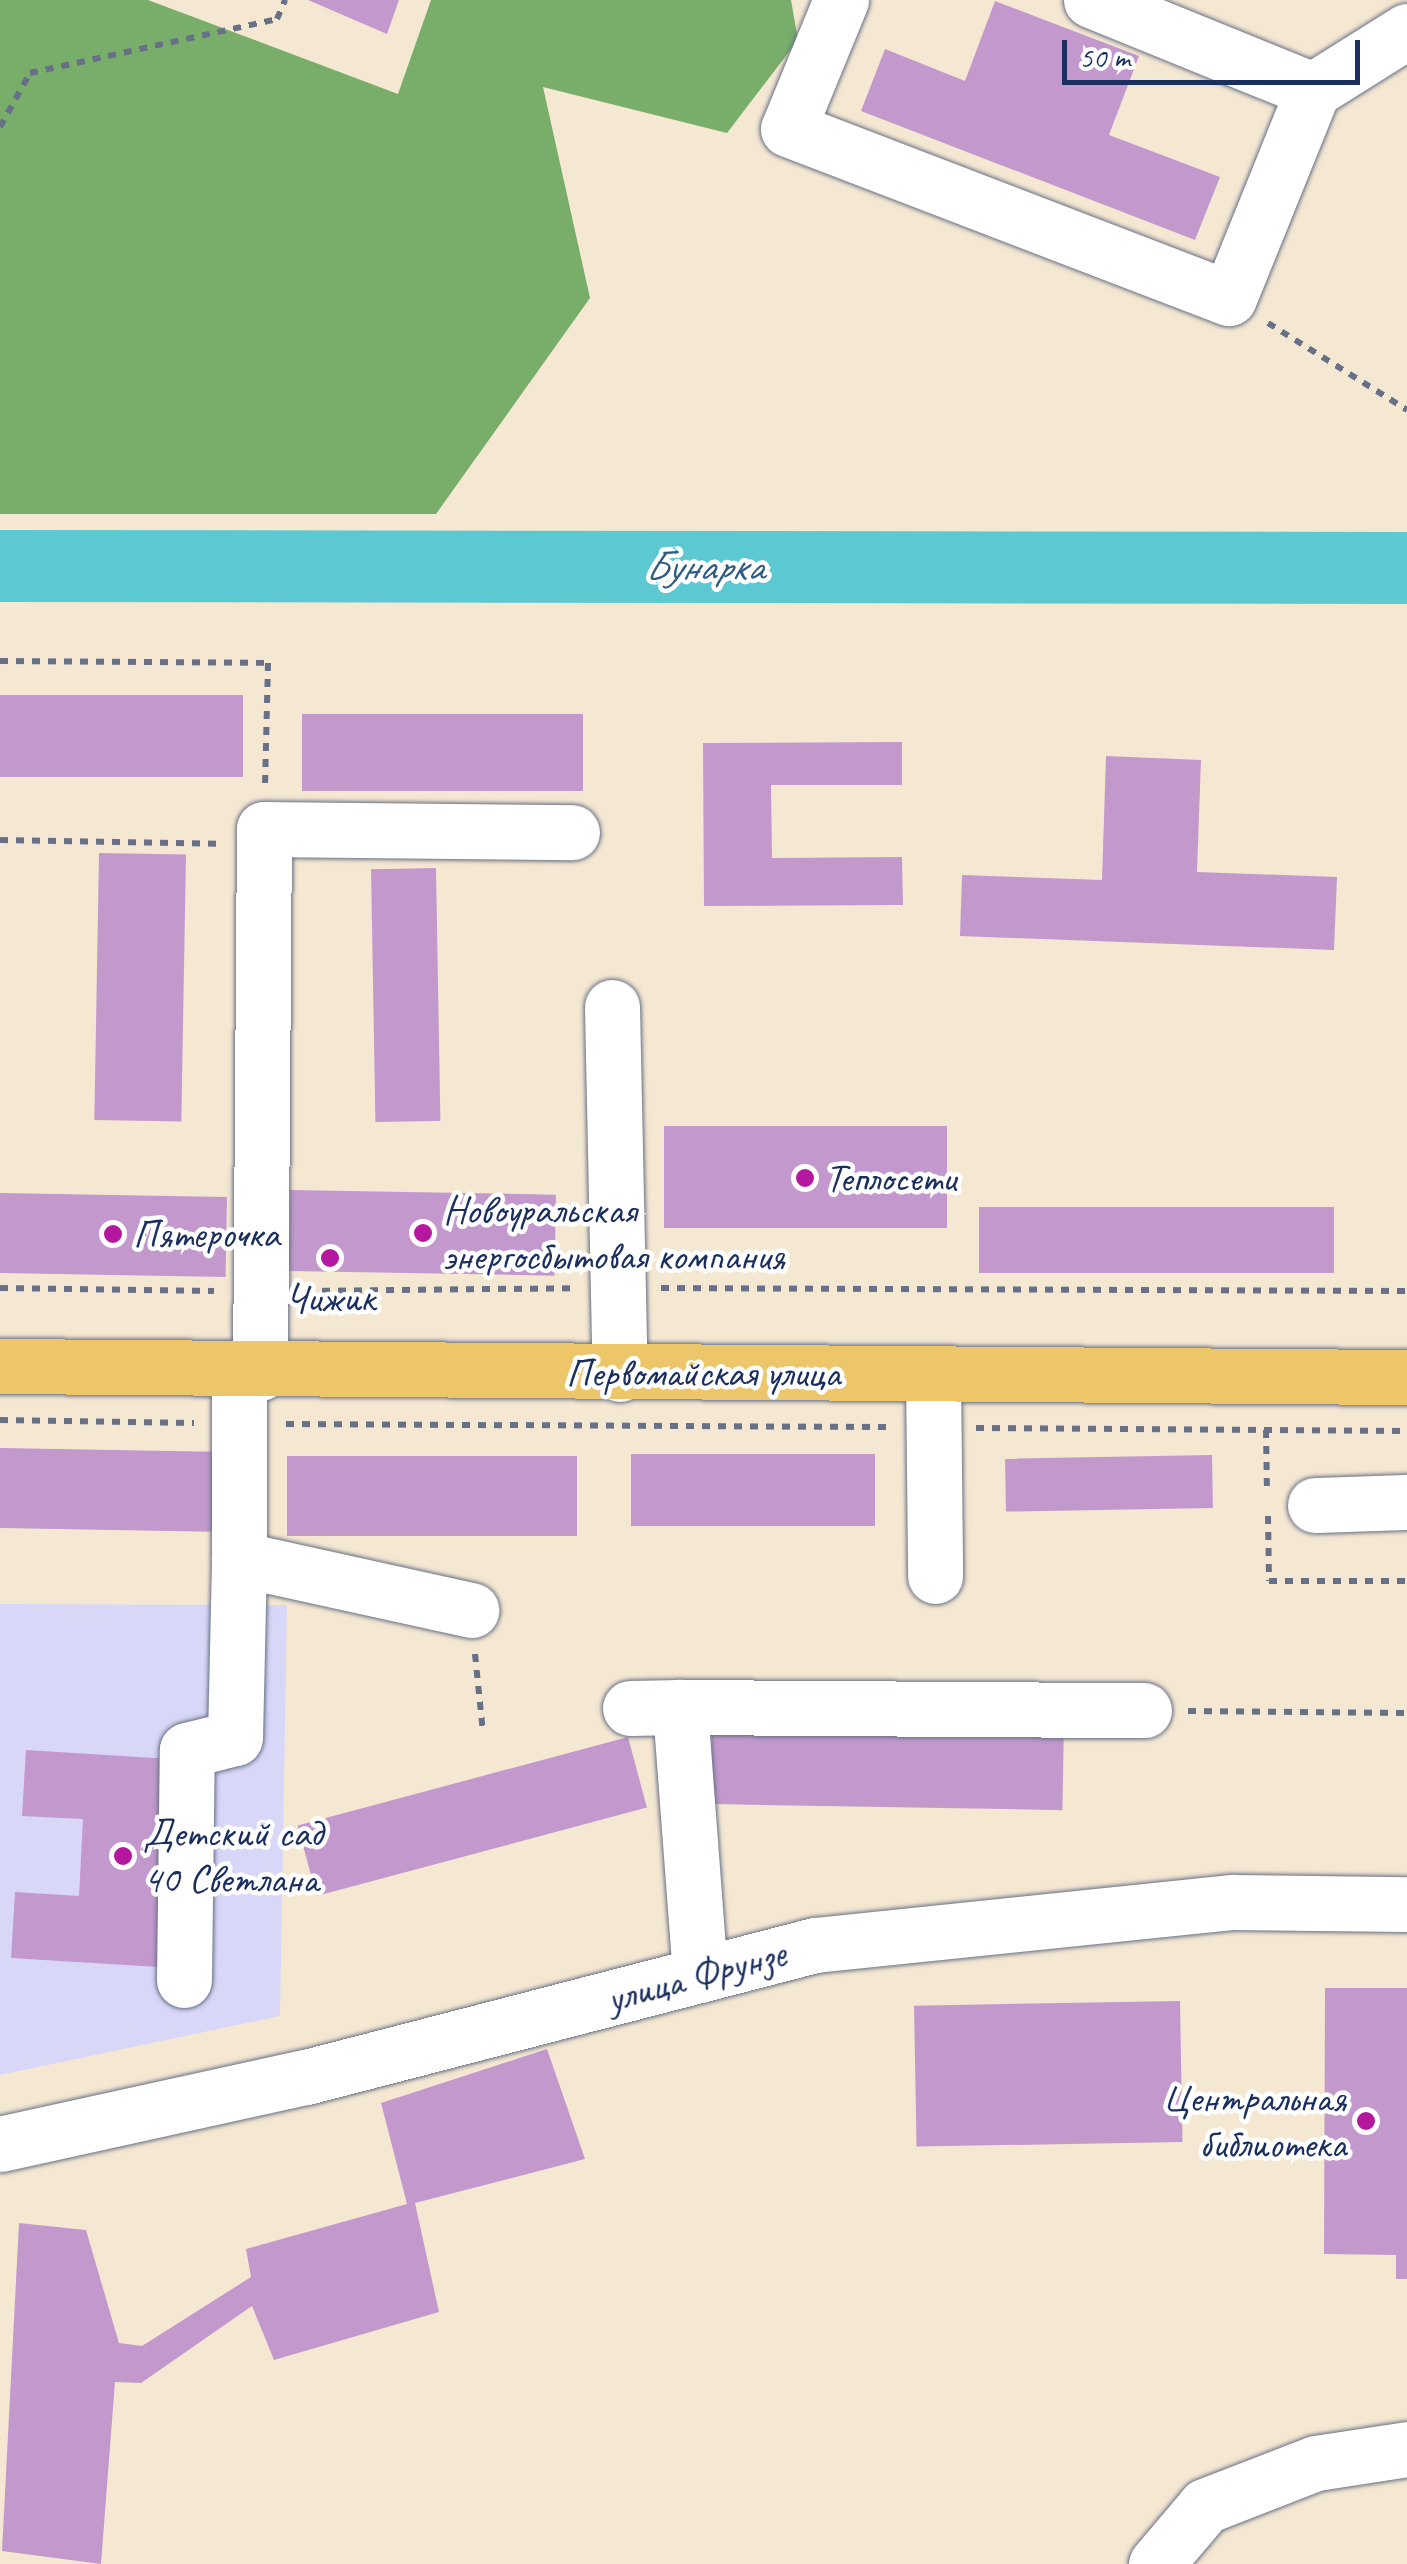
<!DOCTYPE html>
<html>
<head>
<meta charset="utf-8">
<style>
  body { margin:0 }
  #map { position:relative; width:1407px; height:2564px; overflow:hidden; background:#f5e8d2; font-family:Caveat,sans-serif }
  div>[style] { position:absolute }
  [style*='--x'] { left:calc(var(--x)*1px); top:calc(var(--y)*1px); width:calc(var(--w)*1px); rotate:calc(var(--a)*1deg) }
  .built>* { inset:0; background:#d8d7f8 }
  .forest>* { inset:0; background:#78ad6a }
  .river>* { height:72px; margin:-36px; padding:0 36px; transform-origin:36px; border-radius:36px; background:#5bc8d2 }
  .building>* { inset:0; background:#c399cd; transform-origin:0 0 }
  .path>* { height:6px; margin-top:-3px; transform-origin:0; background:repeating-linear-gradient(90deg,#677087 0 8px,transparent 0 16px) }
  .roads { filter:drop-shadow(0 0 2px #677087) drop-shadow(0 0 2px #677087) }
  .minor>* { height:55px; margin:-27.5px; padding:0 27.5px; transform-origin:27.5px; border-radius:27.5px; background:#fff }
  .major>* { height:55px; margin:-27.5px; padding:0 27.5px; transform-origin:27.5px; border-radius:27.5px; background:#ecc669 }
  .dots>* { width:28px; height:28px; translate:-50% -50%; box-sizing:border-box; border:5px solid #fff; border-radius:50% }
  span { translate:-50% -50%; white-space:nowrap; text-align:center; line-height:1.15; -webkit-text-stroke:9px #fff; paint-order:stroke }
  .poi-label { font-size:40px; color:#1b2f5e }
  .left { translate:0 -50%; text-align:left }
  .right { translate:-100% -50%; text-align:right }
  .street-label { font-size:40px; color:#1b2f5e }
  .water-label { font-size:42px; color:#2e5d81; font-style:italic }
  .scale { position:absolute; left:1062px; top:40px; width:298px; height:45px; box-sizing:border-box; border:5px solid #1b2f5e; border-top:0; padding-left:12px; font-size:30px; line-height:35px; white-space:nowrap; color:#1b2f5e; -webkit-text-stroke:8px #fff; paint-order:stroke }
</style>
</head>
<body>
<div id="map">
  <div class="built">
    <div style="clip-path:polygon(0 1604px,287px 1605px,280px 2016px,0 2075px)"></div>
  </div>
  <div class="forest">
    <div style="clip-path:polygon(0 0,148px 0,398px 94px,431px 0,791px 0,798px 40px,727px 133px,543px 87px,590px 298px,436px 514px,0 514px)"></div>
  </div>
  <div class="river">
    <div style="--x:0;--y:566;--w:1407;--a:0.08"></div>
  </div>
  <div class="building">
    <div style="clip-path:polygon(308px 0,399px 0,387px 34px)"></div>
    <div style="clip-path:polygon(995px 1px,1139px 56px,1109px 135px,1220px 177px,1195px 240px,861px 111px,885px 49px,965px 81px)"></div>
    <div style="left:0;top:695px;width:243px;height:82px"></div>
    <div style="left:583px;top:714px;width:77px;height:281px;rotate:90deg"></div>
    <div style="clip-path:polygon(902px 742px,902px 785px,771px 785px,772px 858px,902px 857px,903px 905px,704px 906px,703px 743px)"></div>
    <div style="clip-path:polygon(1106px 756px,1201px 760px,1197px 872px,1337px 877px,1334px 950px,960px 936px,962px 875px,1102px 880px)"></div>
    <div style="left:99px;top:853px;width:87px;height:267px;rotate:1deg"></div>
    <div style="left:436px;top:868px;width:253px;height:65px;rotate:89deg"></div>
    <div style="left:664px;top:1126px;width:283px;height:102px"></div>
    <div style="left:290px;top:1190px;width:266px;height:81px;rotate:1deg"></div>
    <div style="left:0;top:1193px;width:227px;height:80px;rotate:1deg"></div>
    <div style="left:1334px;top:1207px;width:66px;height:355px;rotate:90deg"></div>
    <div style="left:0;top:1448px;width:229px;height:80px;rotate:1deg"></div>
    <div style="left:631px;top:1454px;width:244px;height:72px"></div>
    <div style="left:1212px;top:1455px;width:53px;height:207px;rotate:89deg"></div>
    <div style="left:577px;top:1456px;width:80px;height:290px;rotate:90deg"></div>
    <div style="left:712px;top:1718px;width:352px;height:86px;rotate:1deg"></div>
    <div style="left:628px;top:1737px;width:73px;height:342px;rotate:75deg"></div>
    <div style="clip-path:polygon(26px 1750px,171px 1759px,158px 1967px,11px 1958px,15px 1892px,79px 1896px,83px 1819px,22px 1816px)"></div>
    <div style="clip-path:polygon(1325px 1988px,1407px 1988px,1407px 2279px,1396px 2279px,1396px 2255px,1324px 2254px)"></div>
    <div style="left:1180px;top:2001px;width:141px;height:266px;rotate:89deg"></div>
    <div style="clip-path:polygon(547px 2049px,585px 2159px,415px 2203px,439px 2312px,274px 2360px,252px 2306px,141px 2383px,115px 2382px,101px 2564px,2px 2551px,19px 2223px,86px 2230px,119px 2343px,142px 2346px,251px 2277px,246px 2249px,407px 2204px,381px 2103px)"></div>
  </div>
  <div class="path">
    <div style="--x:0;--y:127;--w:62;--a:-60.9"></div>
    <div style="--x:30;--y:73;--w:253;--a:-12.3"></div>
    <div style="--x:277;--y:19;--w:21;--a:-67"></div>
    <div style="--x:1268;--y:323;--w:164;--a:32"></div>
    <div style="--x:0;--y:661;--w:268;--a:0.4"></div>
    <div style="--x:268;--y:663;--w:120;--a:91.4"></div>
    <div style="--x:0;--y:840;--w:219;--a:1"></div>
    <div style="--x:0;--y:1288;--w:214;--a:0.8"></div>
    <div style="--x:661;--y:1288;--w:746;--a:0.23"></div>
    <div style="--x:306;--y:1291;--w:268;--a:-0.6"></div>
    <div style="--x:0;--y:1420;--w:194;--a:0.9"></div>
    <div style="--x:286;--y:1424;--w:603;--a:0.29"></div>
    <div style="--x:976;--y:1428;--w:431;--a:0.4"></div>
    <div style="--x:1266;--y:1430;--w:64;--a:89.1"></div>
    <div style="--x:1268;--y:1516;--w:65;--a:89.1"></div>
    <div style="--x:1269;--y:1581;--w:138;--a:0"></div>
    <div style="--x:475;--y:1654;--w:79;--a:84.2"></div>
    <div style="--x:1188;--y:1711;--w:219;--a:0.5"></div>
  </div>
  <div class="roads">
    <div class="minor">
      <div style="--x:841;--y:0;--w:139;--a:112.3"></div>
      <div style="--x:788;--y:129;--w:472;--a:21"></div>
      <div style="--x:1229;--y:298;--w:224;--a:-68"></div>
      <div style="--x:1091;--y:0;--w:240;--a:22.1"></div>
      <div style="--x:1313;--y:90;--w:111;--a:-32.1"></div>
      <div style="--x:612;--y:1007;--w:367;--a:88.8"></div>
      <div style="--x:239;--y:1373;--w:186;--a:90"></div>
      <div style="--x:239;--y:1559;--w:238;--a:12.4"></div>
      <div style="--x:260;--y:1373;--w:544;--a:-89.58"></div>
      <div style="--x:264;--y:829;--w:308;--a:0.6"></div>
      <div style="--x:933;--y:1373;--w:203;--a:89.4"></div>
      <div style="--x:1315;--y:1505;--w:92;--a:-1.9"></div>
      <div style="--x:630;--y:1708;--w:50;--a:-1.1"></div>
      <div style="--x:700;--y:1975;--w:269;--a:-94.3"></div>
      <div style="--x:680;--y:1707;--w:464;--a:0.4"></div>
      <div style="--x:184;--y:1980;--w:230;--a:-89.3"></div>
      <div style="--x:187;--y:1750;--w:49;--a:-14"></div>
      <div style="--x:235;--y:1738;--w:179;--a:-88.7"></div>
      <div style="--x:0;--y:2144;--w:313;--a:-12.4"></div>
      <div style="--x:306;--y:2077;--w:526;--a:-14.54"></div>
      <div style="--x:815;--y:1945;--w:420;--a:-5.9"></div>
      <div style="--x:1233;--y:1902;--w:174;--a:0.7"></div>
      <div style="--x:1156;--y:2564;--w:76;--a:-49.8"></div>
      <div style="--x:1205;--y:2506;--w:119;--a:-21.2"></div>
      <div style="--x:1316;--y:2463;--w:92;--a:-8.7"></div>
    </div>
    <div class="major">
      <div style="--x:0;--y:1366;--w:1407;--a:0.45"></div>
    </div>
  </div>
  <div class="dots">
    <div style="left:805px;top:1178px;background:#b5179e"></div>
    <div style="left:423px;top:1233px;background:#b5179e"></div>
    <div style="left:113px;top:1234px;background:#b5179e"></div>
    <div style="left:330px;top:1258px;background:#b5179e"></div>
    <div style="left:123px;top:1856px;background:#b5179e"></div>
    <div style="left:1366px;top:2121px;background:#b5179e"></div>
  </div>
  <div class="poi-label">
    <span class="left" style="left:825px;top:1178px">Теплосети</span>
    <span class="left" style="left:443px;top:1233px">Новоуральская<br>энергосбытовая компания</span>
    <span class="left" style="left:133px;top:1234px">Пятерочка</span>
    <span style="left:330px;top:1298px">Чижик</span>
    <span class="left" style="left:143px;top:1856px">Детский сад<br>40 Светлана</span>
    <span class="right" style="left:1346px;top:2121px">Центральная<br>библиотека</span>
  </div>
  <div class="street-label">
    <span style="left:703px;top:1373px">Первомайская улица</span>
    <span style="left:696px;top:1976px;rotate:-15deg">улица Фрунзе</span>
  </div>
  <div class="water-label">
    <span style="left:704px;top:567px">Бунарка</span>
  </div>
  <div class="scale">50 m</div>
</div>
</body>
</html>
